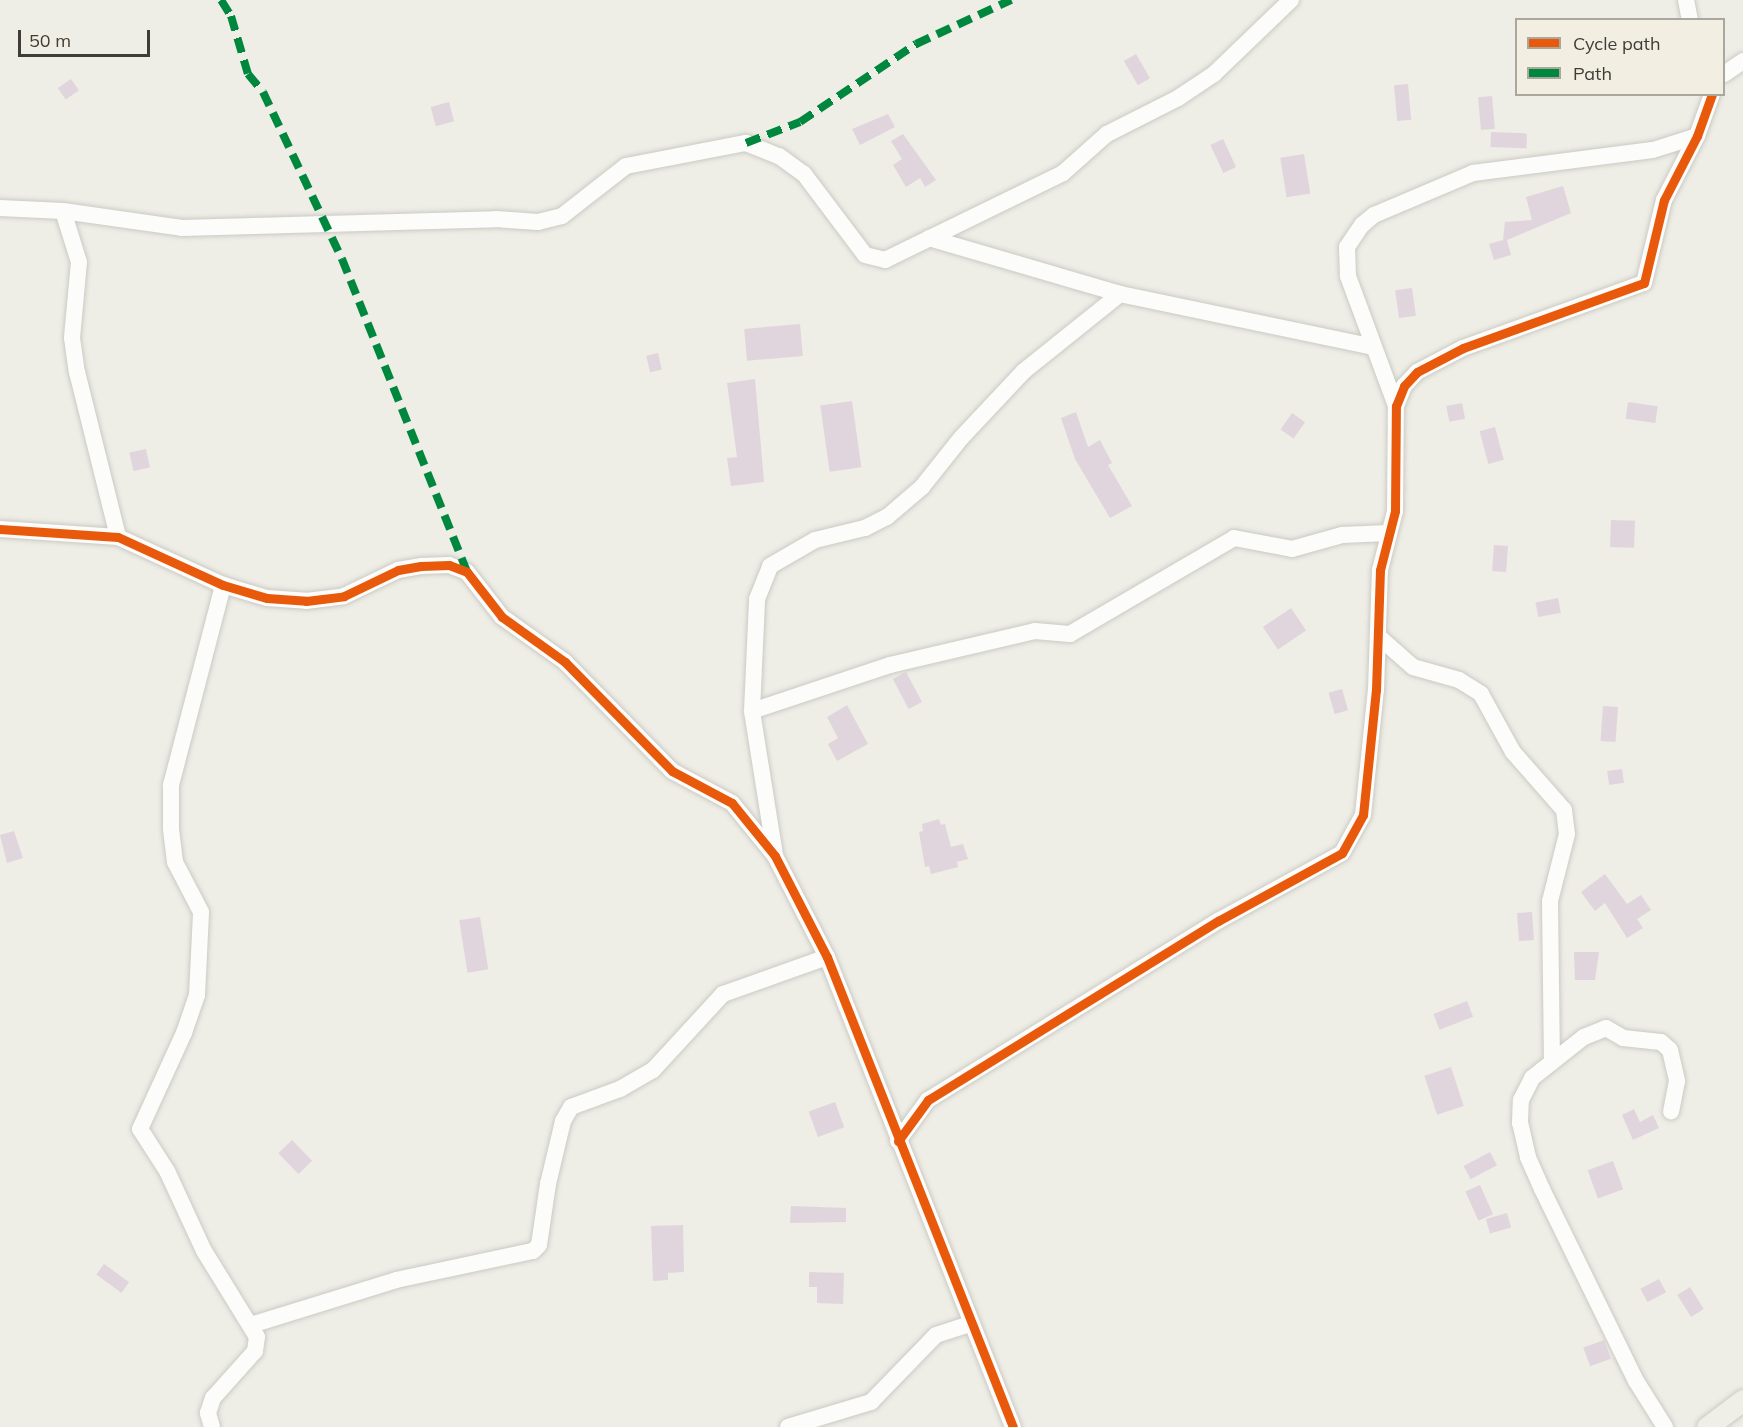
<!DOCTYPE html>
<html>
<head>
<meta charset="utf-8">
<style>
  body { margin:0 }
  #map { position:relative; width:1743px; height:1427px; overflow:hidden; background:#eeede6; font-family:Mulish,sans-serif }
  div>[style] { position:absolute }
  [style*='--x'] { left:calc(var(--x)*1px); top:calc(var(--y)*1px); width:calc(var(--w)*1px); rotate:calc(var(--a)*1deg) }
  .building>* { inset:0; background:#e1d5dd; transform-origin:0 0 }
  .roads { filter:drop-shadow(0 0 2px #cbcac4) drop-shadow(0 0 2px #cbcac4) }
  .minor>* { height:16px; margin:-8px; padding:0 8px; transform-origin:8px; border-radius:8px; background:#fcfcfb }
  .major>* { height:21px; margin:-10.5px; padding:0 10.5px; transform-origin:10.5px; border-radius:10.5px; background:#efefe7 }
  .quiet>* { height:8px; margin-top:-4px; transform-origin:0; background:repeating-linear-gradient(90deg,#00873e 0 15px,transparent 0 23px) }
  .cycleway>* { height:9px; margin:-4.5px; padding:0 4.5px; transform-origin:4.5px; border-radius:4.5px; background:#e8590c }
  span { translate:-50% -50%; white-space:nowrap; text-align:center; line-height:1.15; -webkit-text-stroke:4.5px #f2efe2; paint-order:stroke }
  .legend { position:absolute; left:1515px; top:18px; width:210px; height:78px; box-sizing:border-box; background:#f2efe2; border:2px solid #aaa89e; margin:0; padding:8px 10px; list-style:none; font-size:18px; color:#3e3d38 }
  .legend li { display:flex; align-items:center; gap:12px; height:30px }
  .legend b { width:30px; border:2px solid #aaa89e }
  .scale { position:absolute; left:18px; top:30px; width:132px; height:27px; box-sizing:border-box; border:3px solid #3e3d38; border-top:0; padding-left:8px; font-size:18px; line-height:21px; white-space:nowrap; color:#3e3d38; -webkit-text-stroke:4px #f2efe2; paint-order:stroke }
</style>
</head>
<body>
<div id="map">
  <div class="building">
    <div style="left:1136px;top:54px;width:28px;height:14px;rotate:60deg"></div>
    <div style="left:71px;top:79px;width:14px;height:16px;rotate:56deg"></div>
    <div style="left:1408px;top:84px;width:36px;height:14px;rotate:85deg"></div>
    <div style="left:1492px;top:96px;width:33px;height:14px;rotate:85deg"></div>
    <div style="left:449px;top:102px;width:20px;height:19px;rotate:75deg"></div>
    <div style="clip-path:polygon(888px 114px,895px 127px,860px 145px,852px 129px)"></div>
    <div style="left:1491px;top:132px;width:36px;height:15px;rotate:2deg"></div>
    <div style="clip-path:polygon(903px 134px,936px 180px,925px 187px,920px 178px,906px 187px,893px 165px,902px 159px,891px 141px)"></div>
    <div style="left:1223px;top:139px;width:31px;height:14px;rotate:65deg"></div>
    <div style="left:1304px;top:154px;width:40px;height:24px;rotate:81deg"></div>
    <div style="clip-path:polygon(1563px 186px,1571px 213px,1507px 240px,1511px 255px,1494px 260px,1489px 244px,1503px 240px,1505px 222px,1532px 220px,1526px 197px)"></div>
    <div style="left:1412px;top:288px;width:28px;height:17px;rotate:82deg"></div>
    <div style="left:800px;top:324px;width:32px;height:56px;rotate:85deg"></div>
    <div style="left:658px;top:353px;width:17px;height:12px;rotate:77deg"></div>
    <div style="clip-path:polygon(755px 379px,764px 482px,731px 486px,727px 458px,737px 457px,727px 383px)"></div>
    <div style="left:852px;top:401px;width:67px;height:32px;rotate:82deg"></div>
    <div style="left:1628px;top:402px;width:30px;height:17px;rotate:8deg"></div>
    <div style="left:1462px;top:403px;width:16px;height:16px;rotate:79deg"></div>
    <div style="clip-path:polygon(1076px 412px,1088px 447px,1100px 440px,1112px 463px,1108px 465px,1132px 506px,1110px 518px,1075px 459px,1061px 418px)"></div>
    <div style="left:1292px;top:413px;width:16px;height:20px;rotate:35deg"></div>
    <div style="left:1495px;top:427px;width:34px;height:16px;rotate:75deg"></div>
    <div style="left:146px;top:449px;width:19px;height:17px;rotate:78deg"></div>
    <div style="left:1611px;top:520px;width:24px;height:27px;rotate:2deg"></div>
    <div style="left:1494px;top:545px;width:14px;height:26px;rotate:4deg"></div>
    <div style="left:1558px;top:598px;width:15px;height:23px;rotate:79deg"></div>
    <div style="left:1291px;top:608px;width:27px;height:34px;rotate:56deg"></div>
    <div style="left:906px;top:672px;width:34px;height:15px;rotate:62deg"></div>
    <div style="left:1342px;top:689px;width:22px;height:14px;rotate:74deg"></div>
    <div style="clip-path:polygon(847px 705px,868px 744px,837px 761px,828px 744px,838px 738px,827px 717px)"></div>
    <div style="left:1603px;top:706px;width:15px;height:35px;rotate:4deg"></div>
    <div style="left:1622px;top:769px;width:14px;height:15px;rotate:82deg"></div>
    <div style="clip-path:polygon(939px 819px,941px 825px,945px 824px,951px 847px,963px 844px,968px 859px,957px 862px,958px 867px,931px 874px,929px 866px,925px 867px,919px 832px,923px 831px,922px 824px)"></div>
    <div style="clip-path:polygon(14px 831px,23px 858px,7px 863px,0 835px)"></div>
    <div style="clip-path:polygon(1605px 874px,1627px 904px,1641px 895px,1651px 910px,1637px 919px,1643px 928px,1627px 938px,1605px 903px,1595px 911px,1581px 892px)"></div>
    <div style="left:1532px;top:912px;width:28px;height:15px;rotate:86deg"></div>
    <div style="left:480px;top:917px;width:53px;height:21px;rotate:81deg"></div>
    <div style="clip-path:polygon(1574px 952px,1599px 952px,1595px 980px,1575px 980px)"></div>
    <div style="left:1467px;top:1001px;width:17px;height:36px;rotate:69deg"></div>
    <div style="left:1451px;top:1067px;width:41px;height:28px;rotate:72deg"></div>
    <div style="left:835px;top:1102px;width:27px;height:28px;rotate:70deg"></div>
    <div style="clip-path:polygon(1634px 1109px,1640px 1122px,1653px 1115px,1659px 1128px,1633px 1140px,1622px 1115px)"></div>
    <div style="left:292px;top:1140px;width:29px;height:19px;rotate:46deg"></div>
    <div style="left:1490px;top:1152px;width:15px;height:30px;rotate:62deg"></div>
    <div style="left:1613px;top:1161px;width:30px;height:27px;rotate:70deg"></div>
    <div style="left:1480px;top:1185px;width:32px;height:16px;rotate:66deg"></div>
    <div style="clip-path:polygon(791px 1206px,846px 1208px,846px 1222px,790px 1223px)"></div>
    <div style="left:1507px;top:1213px;width:15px;height:22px;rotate:74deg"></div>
    <div style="clip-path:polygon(683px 1225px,684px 1272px,668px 1273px,668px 1280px,653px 1281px,651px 1226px)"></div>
    <div style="left:104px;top:1264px;width:31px;height:13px;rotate:36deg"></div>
    <div style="clip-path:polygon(809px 1272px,844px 1273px,843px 1304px,817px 1303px,817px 1287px,809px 1287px)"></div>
    <div style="left:1659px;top:1279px;width:15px;height:21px;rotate:62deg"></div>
    <div style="left:1690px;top:1287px;width:26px;height:15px;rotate:58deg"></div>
    <div style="left:1604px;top:1340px;width:20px;height:22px;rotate:70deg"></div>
  </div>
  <div class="roads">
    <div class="minor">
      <div style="--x:1686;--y:0;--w:20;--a:79"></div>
      <div style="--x:1724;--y:74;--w:23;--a:-34"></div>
      <div style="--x:0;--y:208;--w:63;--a:2.7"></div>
      <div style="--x:63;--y:211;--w:120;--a:8.1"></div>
      <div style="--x:182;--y:228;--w:314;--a:-1.6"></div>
      <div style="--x:496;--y:219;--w:42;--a:4.1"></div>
      <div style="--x:538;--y:222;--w:25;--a:-14"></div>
      <div style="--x:562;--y:216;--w:81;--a:-38"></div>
      <div style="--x:626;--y:166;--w:122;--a:-10.9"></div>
      <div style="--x:746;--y:143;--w:35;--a:22"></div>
      <div style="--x:779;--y:156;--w:31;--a:36"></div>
      <div style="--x:804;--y:174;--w:101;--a:53"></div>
      <div style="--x:865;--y:255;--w:21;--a:14"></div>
      <div style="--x:885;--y:260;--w:198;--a:-26"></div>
      <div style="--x:1063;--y:173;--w:59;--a:-41.6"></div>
      <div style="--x:1107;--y:134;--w:80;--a:-26.9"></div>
      <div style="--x:1178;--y:98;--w:43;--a:-33.7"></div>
      <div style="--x:1214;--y:74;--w:107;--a:-43.9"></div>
      <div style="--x:63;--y:211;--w:53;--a:72.6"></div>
      <div style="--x:79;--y:262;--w:76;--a:95.3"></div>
      <div style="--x:72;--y:338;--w:34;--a:82"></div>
      <div style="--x:77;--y:372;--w:170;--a:76"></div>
      <div style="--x:929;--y:238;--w:199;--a:16.3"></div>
      <div style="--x:1120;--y:294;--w:258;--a:11.8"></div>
      <div style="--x:1396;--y:406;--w:139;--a:-110.3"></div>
      <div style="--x:1348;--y:276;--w:29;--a:-92"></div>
      <div style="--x:1347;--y:247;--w:27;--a:-56"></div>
      <div style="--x:1362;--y:225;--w:16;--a:-40"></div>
      <div style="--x:1374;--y:215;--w:108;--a:-23"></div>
      <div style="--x:1473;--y:173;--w:181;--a:-7.3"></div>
      <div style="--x:1653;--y:150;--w:46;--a:-17.7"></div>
      <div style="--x:0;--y:529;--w:118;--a:3.9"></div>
      <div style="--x:118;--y:537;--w:115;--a:24.6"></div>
      <div style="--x:223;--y:585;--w:46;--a:16.5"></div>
      <div style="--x:267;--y:598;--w:39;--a:4"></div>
      <div style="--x:306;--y:601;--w:38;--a:-7"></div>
      <div style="--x:344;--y:596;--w:60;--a:-25.7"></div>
      <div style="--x:398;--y:570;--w:23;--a:-10"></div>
      <div style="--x:421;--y:566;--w:28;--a:-2"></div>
      <div style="--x:449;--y:565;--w:19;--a:21"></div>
      <div style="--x:467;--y:572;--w:57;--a:52.1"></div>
      <div style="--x:502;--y:617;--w:77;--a:35.5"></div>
      <div style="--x:565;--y:662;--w:153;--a:45.5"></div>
      <div style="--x:672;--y:771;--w:68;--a:28.1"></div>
      <div style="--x:732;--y:803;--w:68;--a:50.9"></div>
      <div style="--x:775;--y:856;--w:114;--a:62.8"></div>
      <div style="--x:827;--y:957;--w:505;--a:68.41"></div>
      <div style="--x:1379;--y:637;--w:45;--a:41.4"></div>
      <div style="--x:1413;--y:667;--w:48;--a:15.8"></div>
      <div style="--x:1459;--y:680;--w:26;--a:32"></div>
      <div style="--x:1481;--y:694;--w:66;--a:61.1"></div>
      <div style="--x:1513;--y:752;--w:77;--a:48.7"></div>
      <div style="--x:1564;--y:810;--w:24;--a:83"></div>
      <div style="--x:1567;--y:834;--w:69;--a:104.2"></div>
      <div style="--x:1550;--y:901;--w:161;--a:89.3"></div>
      <div style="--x:752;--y:711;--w:145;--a:-18.4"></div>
      <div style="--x:890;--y:665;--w:149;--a:-13.2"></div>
      <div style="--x:1035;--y:631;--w:35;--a:5"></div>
      <div style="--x:1070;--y:634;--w:190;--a:-30.3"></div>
      <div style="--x:1234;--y:538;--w:59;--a:10.7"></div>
      <div style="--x:1292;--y:549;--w:52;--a:-15.6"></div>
      <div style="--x:1342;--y:535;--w:46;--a:-2.5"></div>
      <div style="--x:775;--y:855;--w:146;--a:-99.1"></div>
      <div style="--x:752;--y:711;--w:112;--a:-87.4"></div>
      <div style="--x:757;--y:599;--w:35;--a:-68"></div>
      <div style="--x:770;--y:566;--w:52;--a:-30"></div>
      <div style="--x:815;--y:540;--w:51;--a:-13.5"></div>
      <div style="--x:865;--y:528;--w:25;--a:-27"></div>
      <div style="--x:887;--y:517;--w:46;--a:-40.6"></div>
      <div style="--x:922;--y:487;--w:63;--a:-51.5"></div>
      <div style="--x:961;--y:438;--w:92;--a:-46.8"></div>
      <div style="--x:1024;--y:371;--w:123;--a:-38.7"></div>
      <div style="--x:898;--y:1141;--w:51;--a:-53.8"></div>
      <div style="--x:928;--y:1100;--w:341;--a:-31.7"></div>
      <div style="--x:1218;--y:921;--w:141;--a:-28.7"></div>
      <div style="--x:1342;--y:853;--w:43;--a:-61.1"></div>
      <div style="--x:1363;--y:815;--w:126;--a:-84.1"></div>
      <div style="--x:1376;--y:690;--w:120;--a:-88.1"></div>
      <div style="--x:1380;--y:570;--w:61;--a:-75.7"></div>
      <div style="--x:1395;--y:511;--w:105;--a:-89.5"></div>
      <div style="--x:1396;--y:406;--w:22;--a:-68"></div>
      <div style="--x:1404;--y:386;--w:19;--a:-47"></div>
      <div style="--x:1417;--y:372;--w:52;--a:-27.6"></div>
      <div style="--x:1463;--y:348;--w:192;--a:-19.8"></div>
      <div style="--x:1644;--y:283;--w:85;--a:-76.5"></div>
      <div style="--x:1664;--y:200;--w:72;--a:-62.7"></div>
      <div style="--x:1697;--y:136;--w:45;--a:-70.3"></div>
      <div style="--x:251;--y:1325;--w:152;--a:-17.2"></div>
      <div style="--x:396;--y:1280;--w:140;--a:-12"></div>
      <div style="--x:533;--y:1251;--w:8;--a:-45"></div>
      <div style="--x:539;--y:1245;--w:62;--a:-81.6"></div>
      <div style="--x:548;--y:1184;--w:65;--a:-76.6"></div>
      <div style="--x:563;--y:1121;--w:16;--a:-60"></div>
      <div style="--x:571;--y:1107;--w:52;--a:-20.2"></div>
      <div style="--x:620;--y:1089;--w:38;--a:-30"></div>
      <div style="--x:653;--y:1070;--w:103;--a:-47.4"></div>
      <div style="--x:723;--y:994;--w:110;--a:-19.6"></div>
      <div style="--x:212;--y:1427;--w:15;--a:-106"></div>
      <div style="--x:208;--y:1413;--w:16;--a:-72"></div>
      <div style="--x:213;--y:1398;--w:63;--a:-48.2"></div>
      <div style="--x:255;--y:1351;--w:14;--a:-82"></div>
      <div style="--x:257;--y:1337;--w:101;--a:-121.6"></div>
      <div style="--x:204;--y:1251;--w:88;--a:-114.8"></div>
      <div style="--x:167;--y:1171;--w:50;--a:-122.7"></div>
      <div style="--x:140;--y:1129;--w:106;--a:-65.4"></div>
      <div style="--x:184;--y:1033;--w:40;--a:-71.1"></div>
      <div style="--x:197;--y:995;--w:83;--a:-87.2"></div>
      <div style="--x:201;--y:912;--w:56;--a:-117.5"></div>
      <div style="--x:175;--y:862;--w:33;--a:-97"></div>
      <div style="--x:171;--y:829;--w:44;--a:-90"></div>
      <div style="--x:171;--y:785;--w:207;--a:-75.4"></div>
      <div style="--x:788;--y:1427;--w:87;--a:-16.8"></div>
      <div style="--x:871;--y:1402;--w:93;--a:-45.9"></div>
      <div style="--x:936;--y:1335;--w:36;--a:-18"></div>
      <div style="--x:1665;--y:1427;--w:54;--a:-122.2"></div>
      <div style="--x:1636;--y:1381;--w:214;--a:-116.1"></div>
      <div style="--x:1542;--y:1189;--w:35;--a:-114"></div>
      <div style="--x:1528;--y:1157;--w:35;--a:-103"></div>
      <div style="--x:1520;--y:1123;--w:23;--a:-88"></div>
      <div style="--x:1521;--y:1100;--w:25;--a:-63"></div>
      <div style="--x:1532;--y:1078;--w:66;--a:-38.3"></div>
      <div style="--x:1584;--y:1037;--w:24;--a:-22"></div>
      <div style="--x:1606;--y:1028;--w:20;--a:30"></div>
      <div style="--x:1623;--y:1038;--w:38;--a:6"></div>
      <div style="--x:1661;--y:1042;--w:12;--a:42"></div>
      <div style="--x:1670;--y:1050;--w:32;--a:77"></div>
      <div style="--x:1677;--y:1081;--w:31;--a:101"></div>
    </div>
    <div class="major">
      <div style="--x:1707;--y:1427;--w:45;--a:-36.9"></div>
    </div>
  </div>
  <div class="quiet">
    <div style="--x:221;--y:0;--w:19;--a:58"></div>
    <div style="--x:231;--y:16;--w:60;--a:73.7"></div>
    <div style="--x:248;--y:74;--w:23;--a:50"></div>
    <div style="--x:263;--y:92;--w:185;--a:64.7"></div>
    <div style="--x:342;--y:259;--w:337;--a:68.2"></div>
    <div style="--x:746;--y:143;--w:58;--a:-21.3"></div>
    <div style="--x:800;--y:122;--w:140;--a:-33.9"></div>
    <div style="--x:916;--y:44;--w:105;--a:-24.9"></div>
  </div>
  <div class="cycleway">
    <div style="--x:0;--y:529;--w:118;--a:3.9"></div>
    <div style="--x:118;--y:537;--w:115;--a:24.6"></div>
    <div style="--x:223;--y:585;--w:46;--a:16.5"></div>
    <div style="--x:267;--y:598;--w:39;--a:4"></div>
    <div style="--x:306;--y:601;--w:38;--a:-7"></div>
    <div style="--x:344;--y:596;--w:60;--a:-25.7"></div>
    <div style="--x:398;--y:570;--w:23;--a:-10"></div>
    <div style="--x:421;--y:566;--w:28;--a:-2"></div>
    <div style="--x:449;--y:565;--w:19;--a:21"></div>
    <div style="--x:467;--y:572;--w:57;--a:52.1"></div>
    <div style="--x:502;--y:617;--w:77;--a:35.5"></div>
    <div style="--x:565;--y:662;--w:153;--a:45.5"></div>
    <div style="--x:672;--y:771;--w:68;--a:28.1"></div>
    <div style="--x:732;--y:803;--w:68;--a:50.9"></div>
    <div style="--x:775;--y:856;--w:114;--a:62.8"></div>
    <div style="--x:827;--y:957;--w:505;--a:68.41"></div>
    <div style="--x:898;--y:1141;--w:51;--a:-53.8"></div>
    <div style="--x:928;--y:1100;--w:341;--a:-31.7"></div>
    <div style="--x:1218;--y:921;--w:141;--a:-28.7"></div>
    <div style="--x:1342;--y:853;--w:43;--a:-61.1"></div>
    <div style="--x:1363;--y:815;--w:126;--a:-84.1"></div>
    <div style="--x:1376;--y:690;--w:120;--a:-88.1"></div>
    <div style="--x:1380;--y:570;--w:61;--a:-75.7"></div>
    <div style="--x:1395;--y:511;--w:105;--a:-89.5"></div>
    <div style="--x:1396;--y:406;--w:22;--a:-68"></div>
    <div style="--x:1404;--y:386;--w:19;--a:-47"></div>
    <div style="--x:1417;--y:372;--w:52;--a:-27.6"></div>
    <div style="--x:1463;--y:348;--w:192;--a:-19.8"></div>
    <div style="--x:1644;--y:283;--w:85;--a:-76.5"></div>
    <div style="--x:1664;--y:200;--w:72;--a:-62.7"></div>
    <div style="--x:1697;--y:136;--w:45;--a:-70.3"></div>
  </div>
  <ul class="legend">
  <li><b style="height:8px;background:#e8590c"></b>Cycle path</li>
  <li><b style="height:8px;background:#00873e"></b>Path</li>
  </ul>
  <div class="scale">50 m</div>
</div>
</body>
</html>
